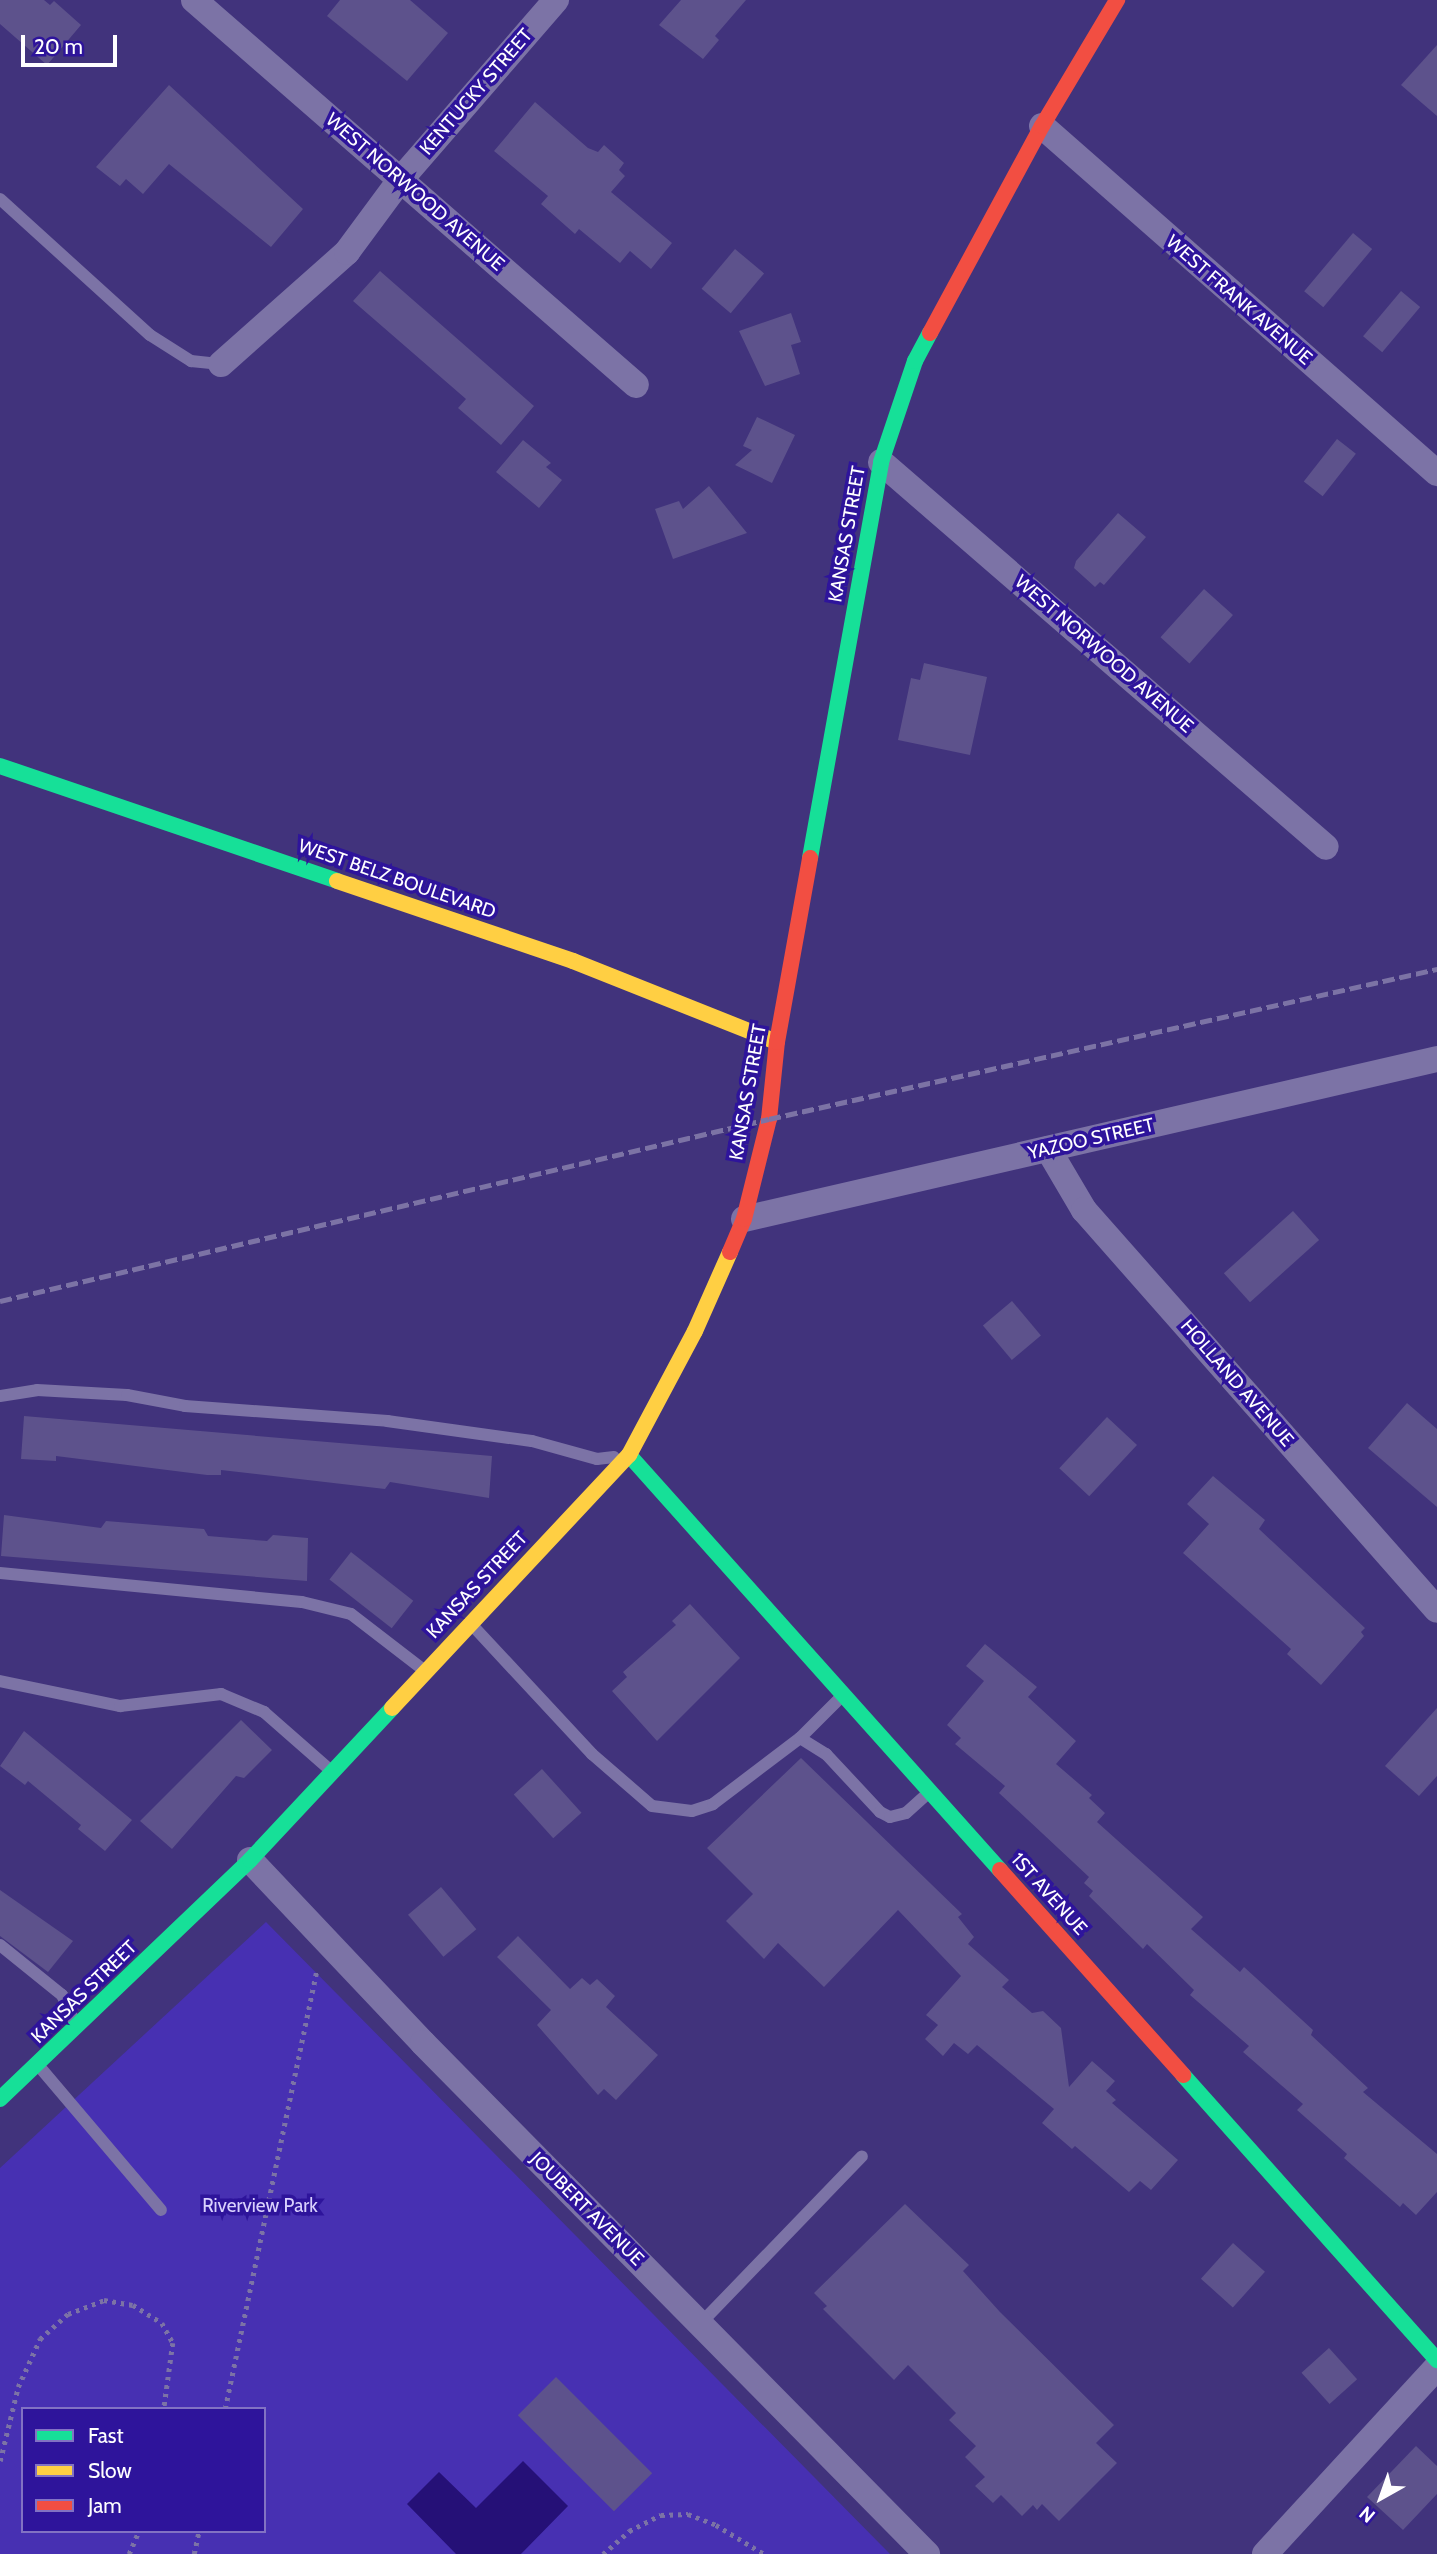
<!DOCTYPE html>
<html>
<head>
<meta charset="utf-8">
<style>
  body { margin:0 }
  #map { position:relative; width:1437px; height:2554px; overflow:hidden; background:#41337c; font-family:Cabin,sans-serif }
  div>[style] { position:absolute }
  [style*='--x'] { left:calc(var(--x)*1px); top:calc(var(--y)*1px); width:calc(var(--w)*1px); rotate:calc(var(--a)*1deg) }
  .green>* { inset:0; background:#4730b2 }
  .water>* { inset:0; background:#251077 }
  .building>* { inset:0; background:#5d528c; transform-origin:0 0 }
  .path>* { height:4.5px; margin-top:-2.25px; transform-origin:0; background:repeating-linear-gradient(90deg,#7c73a6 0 3.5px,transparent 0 8.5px) }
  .lane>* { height:12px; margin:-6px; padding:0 6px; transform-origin:6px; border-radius:6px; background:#7c73a6 }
  .street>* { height:26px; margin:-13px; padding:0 13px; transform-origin:13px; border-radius:13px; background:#7c73a6 }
  .fast>* { height:16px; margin:-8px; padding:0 8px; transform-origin:8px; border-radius:8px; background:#16e098 }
  .slow>* { height:16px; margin:-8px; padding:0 8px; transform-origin:8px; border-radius:8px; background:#ffcf43 }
  .jam>* { height:16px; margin:-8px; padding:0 8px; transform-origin:8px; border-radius:8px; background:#f24e42 }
  .rail>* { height:5px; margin-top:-2.5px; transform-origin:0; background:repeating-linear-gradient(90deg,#7c73a5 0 12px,transparent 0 17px) }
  span { translate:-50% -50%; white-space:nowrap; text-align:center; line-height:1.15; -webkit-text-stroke:7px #2e149b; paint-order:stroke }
  .street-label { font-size:19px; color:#fff }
  .park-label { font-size:19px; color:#d9d1fd }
  .legend { position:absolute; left:21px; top:2407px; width:245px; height:126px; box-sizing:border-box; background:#2e149b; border:2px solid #8272c3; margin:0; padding:9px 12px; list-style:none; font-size:21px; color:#fff }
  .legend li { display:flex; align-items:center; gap:14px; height:35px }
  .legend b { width:35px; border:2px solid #8272c3 }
  .north { position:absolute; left:1346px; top:2463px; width:70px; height:70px; -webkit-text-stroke:5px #2e149b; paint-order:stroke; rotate:220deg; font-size:19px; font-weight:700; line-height:28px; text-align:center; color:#fff }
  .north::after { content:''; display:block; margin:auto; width:24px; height:32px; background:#fff; clip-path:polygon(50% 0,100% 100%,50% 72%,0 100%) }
  .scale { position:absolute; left:21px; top:35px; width:96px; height:32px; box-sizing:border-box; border:4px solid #fff; border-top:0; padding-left:9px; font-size:21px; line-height:24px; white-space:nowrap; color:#fff; -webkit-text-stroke:5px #2e149b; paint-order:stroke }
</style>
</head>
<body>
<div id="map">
  <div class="green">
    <div style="clip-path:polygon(evenodd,266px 1922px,890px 2554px,0 2554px,0 2168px,266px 1922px,23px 2409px,264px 2409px,264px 2531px,23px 2531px,23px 2409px)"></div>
  </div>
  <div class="water">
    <div style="clip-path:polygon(523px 2461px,568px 2506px,521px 2554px,456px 2554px,407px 2504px,439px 2472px,476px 2508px)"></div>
  </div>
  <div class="building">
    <div style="clip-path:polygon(0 0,44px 0,50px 5px,54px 1px,81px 25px,47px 65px,0 24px)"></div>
    <div style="clip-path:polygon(340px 0,410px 0,448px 33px,407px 81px,327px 16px)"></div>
    <div style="clip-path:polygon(681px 0,746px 0,715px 36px,719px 40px,703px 59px,659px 25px)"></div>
    <div style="clip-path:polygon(1437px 45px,1437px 116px,1401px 85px)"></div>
    <div style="clip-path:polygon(169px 85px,303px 209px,271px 247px,169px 164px,143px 194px,126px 179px,120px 186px,96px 167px)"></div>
    <div style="clip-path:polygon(535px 102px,588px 148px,598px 152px,604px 145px,624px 163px,619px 170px,625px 176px,611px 192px,672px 243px,651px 269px,630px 251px,620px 263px,579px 229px,575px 234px,541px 204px,548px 196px,494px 151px)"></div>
    <div style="left:1353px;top:233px;width:25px;height:76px;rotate:40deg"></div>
    <div style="left:735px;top:249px;width:38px;height:52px;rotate:40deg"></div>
    <div style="clip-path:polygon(380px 271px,534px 406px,501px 445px,458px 408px,466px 399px,353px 301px)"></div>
    <div style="left:1401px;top:291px;width:25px;height:59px;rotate:40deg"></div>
    <div style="clip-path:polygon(791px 313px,801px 342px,791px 345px,800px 374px,765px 386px,739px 331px)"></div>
    <div style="clip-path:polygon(757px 417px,795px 435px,772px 483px,735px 465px,752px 450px,743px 446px)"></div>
    <div style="left:1337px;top:439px;width:24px;height:54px;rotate:38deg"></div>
    <div style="clip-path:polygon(523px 440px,551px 463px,546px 467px,562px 480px,539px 508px,496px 472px)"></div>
    <div style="clip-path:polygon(709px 486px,747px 533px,673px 559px,655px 509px,679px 501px,683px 509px)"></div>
    <div style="clip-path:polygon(1118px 513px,1146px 537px,1104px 585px,1100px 582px,1095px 587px,1074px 568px,1076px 561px)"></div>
    <div style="left:1204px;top:589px;width:39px;height:65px;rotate:42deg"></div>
    <div style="clip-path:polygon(924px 663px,987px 677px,970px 755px,898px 740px,911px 678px,920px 680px)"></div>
    <div style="left:1293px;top:1211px;width:39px;height:93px;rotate:48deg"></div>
    <div style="left:1012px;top:1301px;width:45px;height:38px;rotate:50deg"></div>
    <div style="clip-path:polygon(1407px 1403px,1437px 1429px,1437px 1507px,1368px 1448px)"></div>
    <div style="clip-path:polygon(24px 1416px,492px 1456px,489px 1498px,390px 1482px,385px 1489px,221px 1470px,221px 1475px,207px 1475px,56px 1456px,56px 1461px,21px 1459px)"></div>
    <div style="left:1107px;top:1417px;width:41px;height:70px;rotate:43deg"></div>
    <div style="clip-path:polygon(1213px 1476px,1265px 1520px,1259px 1529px,1365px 1628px,1361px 1632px,1364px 1636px,1321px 1685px,1287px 1654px,1291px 1649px,1183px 1553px,1209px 1524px,1187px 1504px)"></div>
    <div style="clip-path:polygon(4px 1515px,101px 1528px,106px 1521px,204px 1529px,208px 1536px,267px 1541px,273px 1535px,308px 1538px,307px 1581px,1px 1556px)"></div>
    <div style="left:351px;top:1552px;width:79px;height:35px;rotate:38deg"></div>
    <div style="clip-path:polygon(690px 1604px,740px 1658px,657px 1741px,612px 1691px,627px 1677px,623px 1672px,676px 1625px,672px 1621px)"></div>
    <div style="clip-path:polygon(985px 1644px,1037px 1687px,1028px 1697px,1076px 1741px,1056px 1764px,1092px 1795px,1089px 1798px,1105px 1813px,1097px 1822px,1203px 1917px,1191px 1929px,1240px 1972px,1244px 1967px,1313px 2030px,1311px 2035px,1368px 2088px,1363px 2092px,1437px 2154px,1437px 2192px,1416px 2215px,1403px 2203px,1400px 2207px,1344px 2158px,1347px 2154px,1297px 2110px,1303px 2104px,1243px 2052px,1249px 2046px,1190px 1995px,1194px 1990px,1147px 1944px,1143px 1949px,1089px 1896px,1093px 1891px,1084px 1883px,1089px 1877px,999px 1793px,1005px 1786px,955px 1744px,961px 1738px,947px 1725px,984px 1681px,966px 1666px)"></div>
    <div style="clip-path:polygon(1437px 1708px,1437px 1776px,1419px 1796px,1385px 1766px)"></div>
    <div style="clip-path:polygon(241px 1720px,272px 1750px,244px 1778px,236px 1776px,172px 1849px,140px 1821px)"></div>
    <div style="clip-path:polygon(24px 1731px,132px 1820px,105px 1851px,78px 1829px,81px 1825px,28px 1781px,25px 1785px,0 1766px)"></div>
    <div style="clip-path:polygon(801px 1758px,962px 1914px,958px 1917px,974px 1937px,968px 1944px,1009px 1980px,1002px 1987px,1032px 2013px,1043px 2011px,1061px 2028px,1069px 2087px,1092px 2061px,1115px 2081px,1106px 2091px,1116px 2100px,1112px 2103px,1178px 2160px,1151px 2190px,1140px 2181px,1129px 2192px,1075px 2146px,1072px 2149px,1042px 2123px,1054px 2109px,977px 2045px,968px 2054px,954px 2043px,943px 2056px,925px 2039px,938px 2025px,926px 2015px,961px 1976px,898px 1910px,824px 1987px,778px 1943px,764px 1959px,726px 1921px,753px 1894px,707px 1848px)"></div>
    <div style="left:542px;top:1769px;width:59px;height:38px;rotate:48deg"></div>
    <div style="left:441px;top:1887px;width:55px;height:43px;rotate:50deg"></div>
    <div style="clip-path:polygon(0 1890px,73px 1941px,48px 1972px,0 1936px)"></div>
    <div style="clip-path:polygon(518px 1936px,570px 1989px,582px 1978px,590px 1985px,597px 1979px,615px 1996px,606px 2007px,658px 2055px,616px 2100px,604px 2089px,598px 2095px,537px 2025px,551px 2010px,497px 1957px)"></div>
    <div style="clip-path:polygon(905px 2204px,969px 2265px,963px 2271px,1000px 2312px,1114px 2425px,1096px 2443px,1117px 2463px,1059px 2521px,1042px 2504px,1037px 2510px,1033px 2505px,1022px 2516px,1001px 2495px,993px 2503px,975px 2486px,985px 2477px,965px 2457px,976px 2446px,949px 2420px,956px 2413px,908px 2365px,894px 2380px,823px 2309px,827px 2306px,814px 2293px)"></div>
    <div style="left:1233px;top:2243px;width:43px;height:48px;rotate:42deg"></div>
    <div style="left:1329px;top:2348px;width:42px;height:37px;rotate:48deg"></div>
    <div style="left:556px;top:2377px;width:136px;height:54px;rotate:45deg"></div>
    <div style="clip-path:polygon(1416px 2446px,1437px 2466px,1437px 2494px,1403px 2530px,1367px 2497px)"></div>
  </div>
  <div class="path">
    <div style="--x:225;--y:2409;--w:446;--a:-78.2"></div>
    <div style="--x:0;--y:2461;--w:76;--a:-76.3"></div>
    <div style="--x:18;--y:2387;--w:53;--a:-65.4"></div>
    <div style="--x:40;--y:2339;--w:38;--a:-42"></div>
    <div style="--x:68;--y:2314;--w:39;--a:-21"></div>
    <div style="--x:104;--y:2300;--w:29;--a:10"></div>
    <div style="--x:133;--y:2305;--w:34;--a:32"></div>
    <div style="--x:162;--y:2323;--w:23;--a:61"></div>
    <div style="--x:173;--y:2343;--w:67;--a:97.8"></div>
    <div style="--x:129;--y:2554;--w:25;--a:-67"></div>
    <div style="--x:194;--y:2554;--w:24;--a:-78"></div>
    <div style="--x:603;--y:2554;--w:35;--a:-41"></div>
    <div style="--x:629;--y:2531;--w:36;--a:-27"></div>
    <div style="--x:661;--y:2515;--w:27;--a:-2"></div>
    <div style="--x:688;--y:2514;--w:30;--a:21"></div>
    <div style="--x:716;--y:2525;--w:56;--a:31.1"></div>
  </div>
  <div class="lane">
    <div style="--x:0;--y:199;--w:202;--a:42.2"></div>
    <div style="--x:150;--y:335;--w:49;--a:32.4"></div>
    <div style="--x:191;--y:361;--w:30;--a:6"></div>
    <div style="--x:0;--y:1396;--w:37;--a:-9"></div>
    <div style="--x:37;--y:1390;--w:90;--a:3.2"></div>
    <div style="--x:127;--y:1395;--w:59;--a:10.7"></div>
    <div style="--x:185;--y:1406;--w:203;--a:4.2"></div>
    <div style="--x:387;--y:1421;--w:146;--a:7.9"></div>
    <div style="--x:532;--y:1441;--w:67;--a:15.5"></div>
    <div style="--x:597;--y:1459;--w:17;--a:-7"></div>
    <div style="--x:0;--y:1573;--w:303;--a:5.5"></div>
    <div style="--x:302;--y:1602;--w:50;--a:13.8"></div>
    <div style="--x:351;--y:1614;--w:93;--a:37.6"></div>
    <div style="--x:473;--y:1626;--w:175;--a:47.1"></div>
    <div style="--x:592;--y:1754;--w:79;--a:40.9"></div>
    <div style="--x:652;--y:1806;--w:40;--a:7.1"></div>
    <div style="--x:692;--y:1811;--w:22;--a:-18"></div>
    <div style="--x:713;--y:1804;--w:109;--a:-37.2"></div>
    <div style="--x:800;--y:1738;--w:31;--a:32"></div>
    <div style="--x:826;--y:1754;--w:79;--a:47"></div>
    <div style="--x:880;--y:1812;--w:11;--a:27"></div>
    <div style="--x:890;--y:1817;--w:16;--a:-14"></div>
    <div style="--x:906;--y:1813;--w:28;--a:-42"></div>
    <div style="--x:0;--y:1681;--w:123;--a:11.8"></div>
    <div style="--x:120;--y:1706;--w:102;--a:-6.8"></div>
    <div style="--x:221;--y:1694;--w:47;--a:22.7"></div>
    <div style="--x:264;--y:1712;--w:86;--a:41.2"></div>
    <div style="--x:800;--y:1738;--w:57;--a:-45"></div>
    <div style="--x:0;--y:1945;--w:80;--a:38.9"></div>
    <div style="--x:62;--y:1995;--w:29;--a:65"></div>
    <div style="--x:38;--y:2065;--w:190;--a:49.7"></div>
    <div style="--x:700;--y:2324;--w:233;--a:-46"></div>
  </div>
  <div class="street">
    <div style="--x:194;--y:0;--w:586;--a:41.06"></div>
    <div style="--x:1042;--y:126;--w:526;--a:41.3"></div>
    <div style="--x:221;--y:364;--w:169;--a:-41.6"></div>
    <div style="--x:347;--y:252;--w:91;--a:-53.5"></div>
    <div style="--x:401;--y:179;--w:237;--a:-49.1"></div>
    <div style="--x:881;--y:462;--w:588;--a:40.87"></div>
    <div style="--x:1048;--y:1149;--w:71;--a:59.5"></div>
    <div style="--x:1084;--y:1210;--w:533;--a:48.57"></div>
    <div style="--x:744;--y:1219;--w:711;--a:-13"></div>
    <div style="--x:250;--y:1860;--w:252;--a:46.6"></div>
    <div style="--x:423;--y:2043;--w:718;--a:45.4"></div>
    <div style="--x:1265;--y:2554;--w:254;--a:-47.4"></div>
  </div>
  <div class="fast">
    <div style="--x:0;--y:766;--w:356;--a:18.8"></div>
    <div style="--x:810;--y:858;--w:402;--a:-79.8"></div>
    <div style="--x:881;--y:462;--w:107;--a:-71.4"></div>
    <div style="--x:915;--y:361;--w:32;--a:-62"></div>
    <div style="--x:629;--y:1455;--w:557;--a:48.2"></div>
    <div style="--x:1183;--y:2075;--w:382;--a:48.3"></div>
    <div style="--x:0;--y:2099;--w:346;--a:-43.7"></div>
    <div style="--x:250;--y:1860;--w:208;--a:-46.9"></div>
  </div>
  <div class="slow">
    <div style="--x:337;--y:881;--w:249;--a:18.7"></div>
    <div style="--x:573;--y:961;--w:219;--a:21.7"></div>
    <div style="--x:392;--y:1708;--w:347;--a:-46.9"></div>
    <div style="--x:629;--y:1455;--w:140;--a:-62"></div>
    <div style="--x:695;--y:1331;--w:86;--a:-66.1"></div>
  </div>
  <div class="jam">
    <div style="--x:930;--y:333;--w:235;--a:-61.6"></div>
    <div style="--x:1042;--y:126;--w:147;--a:-59.2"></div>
    <div style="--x:730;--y:1252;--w:36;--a:-67"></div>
    <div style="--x:744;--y:1219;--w:103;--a:-76"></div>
    <div style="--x:769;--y:1119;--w:77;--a:-84.1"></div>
    <div style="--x:777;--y:1042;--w:187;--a:-79.8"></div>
    <div style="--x:1000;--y:1870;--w:275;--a:48.2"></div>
  </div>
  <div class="rail">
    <div style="--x:0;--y:1301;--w:790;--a:-13.32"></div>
    <div style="--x:769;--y:1119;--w:685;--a:-12.66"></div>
  </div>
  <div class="street-label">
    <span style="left:476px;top:92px;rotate:-49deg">KENTUCKY STREET</span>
    <span style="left:415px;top:192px;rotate:41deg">WEST NORWOOD AVENUE</span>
    <span style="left:1239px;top:300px;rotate:41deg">WEST FRANK AVENUE</span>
    <span style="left:847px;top:534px;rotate:-80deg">KANSAS STREET</span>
    <span style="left:1104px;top:654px;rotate:41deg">WEST NORWOOD AVENUE</span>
    <span style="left:397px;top:879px;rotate:19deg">WEST BELZ BOULEVARD</span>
    <span style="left:748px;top:1092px;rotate:-80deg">KANSAS STREET</span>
    <span style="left:1091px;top:1139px;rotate:-13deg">YAZOO STREET</span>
    <span style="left:1237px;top:1383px;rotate:49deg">HOLLAND AVENUE</span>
    <span style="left:477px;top:1585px;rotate:-47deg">KANSAS STREET</span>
    <span style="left:1049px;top:1894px;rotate:48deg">1ST AVENUE</span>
    <span style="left:84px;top:1992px;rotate:-44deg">KANSAS STREET</span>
    <span style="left:587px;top:2209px;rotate:45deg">JOUBERT AVENUE</span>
  </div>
  <div class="park-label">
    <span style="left:260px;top:2206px">Riverview Park</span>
  </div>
  <ul class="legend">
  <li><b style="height:9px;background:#16e098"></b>Fast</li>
  <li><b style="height:9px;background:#ffcf43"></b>Slow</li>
  <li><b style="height:9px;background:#f24e42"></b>Jam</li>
  </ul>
  <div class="north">N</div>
  <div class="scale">20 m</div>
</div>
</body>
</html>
